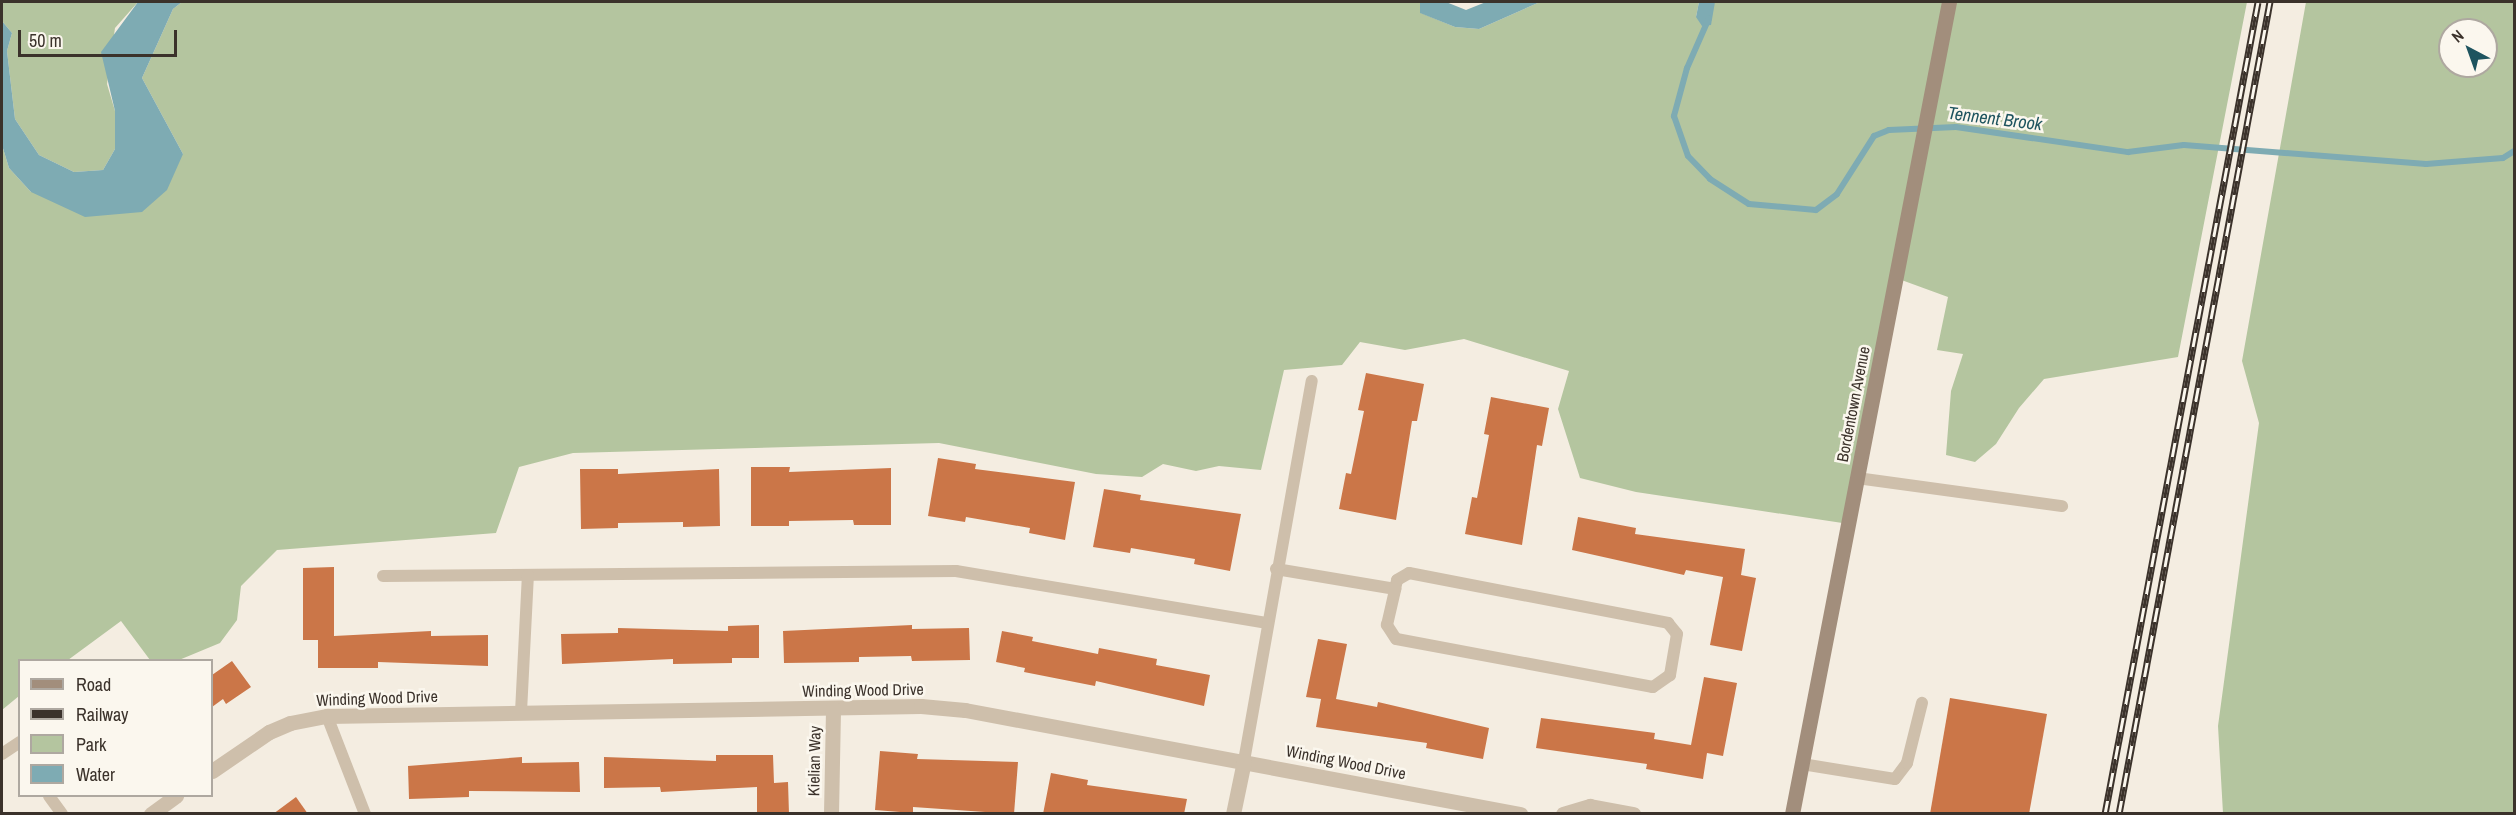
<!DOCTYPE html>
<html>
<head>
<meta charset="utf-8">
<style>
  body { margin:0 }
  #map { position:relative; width:2516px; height:815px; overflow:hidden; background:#f4ede1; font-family:"Archivo Narrow",sans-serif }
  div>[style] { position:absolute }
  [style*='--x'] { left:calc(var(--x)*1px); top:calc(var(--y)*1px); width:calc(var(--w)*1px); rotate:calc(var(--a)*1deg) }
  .green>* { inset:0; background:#b4c59f }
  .water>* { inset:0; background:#7eabb3 }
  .stream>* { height:6px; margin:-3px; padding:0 3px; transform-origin:3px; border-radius:3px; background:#7eabb3 }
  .building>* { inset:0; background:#cb7648 }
  .service>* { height:12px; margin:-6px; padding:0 6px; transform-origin:6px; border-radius:6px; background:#cebfab }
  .minor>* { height:15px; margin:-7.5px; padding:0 7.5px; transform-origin:7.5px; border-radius:7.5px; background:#cebfab }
  .secondary>* { height:15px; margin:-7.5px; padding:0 7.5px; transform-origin:7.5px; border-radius:7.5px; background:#a28e7c }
  .rail>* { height:7px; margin-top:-3.5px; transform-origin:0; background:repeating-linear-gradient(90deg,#fbf7ee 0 14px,#3b322b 0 28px); box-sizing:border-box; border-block:2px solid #3b322b }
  span { translate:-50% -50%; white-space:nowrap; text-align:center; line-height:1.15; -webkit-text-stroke:5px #fbf7ee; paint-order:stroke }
  .street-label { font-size:16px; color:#3b322b }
  .water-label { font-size:18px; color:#1e545f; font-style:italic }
  .frame { position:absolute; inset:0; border:3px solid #3b322b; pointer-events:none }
  .legend { position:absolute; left:18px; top:659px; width:195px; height:138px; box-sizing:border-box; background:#fbf7ee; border:2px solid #aea8a0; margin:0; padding:8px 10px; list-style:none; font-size:18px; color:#3b322b }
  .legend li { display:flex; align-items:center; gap:12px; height:30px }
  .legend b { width:30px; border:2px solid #aea8a0 }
  .north { position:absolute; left:2438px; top:18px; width:60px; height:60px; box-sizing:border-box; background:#fbf7ee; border:2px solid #aea8a0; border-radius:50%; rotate:319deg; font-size:16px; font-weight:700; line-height:24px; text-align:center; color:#3b322b }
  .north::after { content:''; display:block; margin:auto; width:21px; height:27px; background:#1e545f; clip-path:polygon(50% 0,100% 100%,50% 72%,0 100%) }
  .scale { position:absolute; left:18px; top:30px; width:159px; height:27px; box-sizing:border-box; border:3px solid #3b322b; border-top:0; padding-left:8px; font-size:18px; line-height:21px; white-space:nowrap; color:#3b322b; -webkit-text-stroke:4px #fbf7ee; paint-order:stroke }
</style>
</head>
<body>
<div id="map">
  <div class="green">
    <div style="clip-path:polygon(2px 2px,138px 2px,115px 28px,107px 84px,115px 111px,115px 149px,103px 170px,74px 172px,39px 155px,15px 119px,7px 51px,12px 33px,2px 21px)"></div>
    <div style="clip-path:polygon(182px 2px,1420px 2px,1421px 13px,1455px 27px,1479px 29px,1540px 2px,1699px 2px,1696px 17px,1715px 2px,2247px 2px,2178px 357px,2044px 379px,2019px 408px,1996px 444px,1975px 462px,1946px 455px,1951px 391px,1963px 354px,1937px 350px,1948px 297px,1896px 278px,1849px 524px,1636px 492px,1580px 478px,1558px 409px,1569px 371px,1464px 339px,1405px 350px,1360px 342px,1342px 365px,1284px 370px,1261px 470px,1219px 466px,1196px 471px,1163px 464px,1142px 477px,1096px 474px,939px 443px,573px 453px,519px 467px,496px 533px,277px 550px,241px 586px,237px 620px,220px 643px,179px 660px,150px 660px,121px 621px,68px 660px,20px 660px,19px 696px,2px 710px,2px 145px,9px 168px,31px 192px,183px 154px,142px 78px,173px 9px)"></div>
    <div style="clip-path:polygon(evenodd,2306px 2px,2514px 2px,2514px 813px,2223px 813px,2218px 726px,2259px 423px,2242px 361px,2306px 2px,2450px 30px,2486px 30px,2486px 66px,2450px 66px,2450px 30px)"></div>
  </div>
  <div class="water">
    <div style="clip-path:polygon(138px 2px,182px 2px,173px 9px,142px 78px,183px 154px,167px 190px,142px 212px,85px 217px,31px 192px,9px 168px,2px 145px,2px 21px,12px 33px,7px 51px,15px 119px,39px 155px,74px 172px,103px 170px,115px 149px,115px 111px,101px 52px)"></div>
    <div style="clip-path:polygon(1420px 2px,1446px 2px,1466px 10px,1486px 2px,1540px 2px,1479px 29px,1455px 27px,1420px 13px)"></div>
    <div style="clip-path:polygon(1699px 2px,1715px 2px,1711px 25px,1702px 26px,1696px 17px)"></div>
  </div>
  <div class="stream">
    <div style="--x:1709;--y:18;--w:55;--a:113.7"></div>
    <div style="--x:1687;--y:68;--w:50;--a:105.2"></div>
    <div style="--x:1674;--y:116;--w:42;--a:70.7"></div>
    <div style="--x:1688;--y:156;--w:32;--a:46"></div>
    <div style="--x:1710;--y:179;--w:46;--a:32.7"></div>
    <div style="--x:1749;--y:204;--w:67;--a:5.1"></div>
    <div style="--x:1816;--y:210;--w:26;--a:-37"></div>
    <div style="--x:1837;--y:194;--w:69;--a:-57.5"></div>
    <div style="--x:1874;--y:136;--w:16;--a:-22"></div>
    <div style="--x:1889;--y:130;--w:67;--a:-2.6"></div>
    <div style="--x:1956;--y:127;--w:174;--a:8.3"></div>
    <div style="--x:2128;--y:152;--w:56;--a:-7.1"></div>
    <div style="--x:2184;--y:145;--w:243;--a:4.5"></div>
    <div style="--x:2426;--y:164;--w:77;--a:-4.5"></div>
    <div style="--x:2503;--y:158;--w:13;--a:-32"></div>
  </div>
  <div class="building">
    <div style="clip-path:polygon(1366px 373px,1424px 384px,1417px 421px,1412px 421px,1396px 520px,1339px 509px,1346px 473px,1351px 474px,1364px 411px,1358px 410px)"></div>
    <div style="clip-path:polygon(1491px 397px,1549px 408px,1542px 446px,1537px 445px,1522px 545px,1465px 534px,1472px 497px,1477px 498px,1489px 435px,1484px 434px)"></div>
    <div style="clip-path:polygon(938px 458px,976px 464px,975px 469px,1075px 482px,1065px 540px,1029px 533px,1030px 528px,966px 517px,965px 522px,928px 516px)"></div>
    <div style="clip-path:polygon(751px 467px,790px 467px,789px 472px,891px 468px,891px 525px,854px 525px,853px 520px,789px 521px,789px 526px,751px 526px)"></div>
    <div style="clip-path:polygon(580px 469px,618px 469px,618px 474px,719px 469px,720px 526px,683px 527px,683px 522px,618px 523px,618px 528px,581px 529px)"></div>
    <div style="clip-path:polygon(1104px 489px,1141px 495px,1140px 500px,1241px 514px,1230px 571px,1194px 564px,1195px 559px,1131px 548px,1130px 553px,1093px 547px)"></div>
    <div style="clip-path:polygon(1578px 517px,1636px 528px,1635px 534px,1745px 549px,1741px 575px,1756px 578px,1742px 651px,1710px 645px,1723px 577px,1686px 570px,1684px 575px,1572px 550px)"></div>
    <div style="clip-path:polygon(334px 567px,334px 636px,431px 631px,431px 636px,488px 635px,488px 666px,378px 662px,378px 668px,318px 668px,318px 640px,303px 640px,303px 568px)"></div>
    <div style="clip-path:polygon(759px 625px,759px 658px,732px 658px,732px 663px,673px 664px,673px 659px,562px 664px,561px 634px,618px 633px,618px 628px,728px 631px,728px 626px)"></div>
    <div style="clip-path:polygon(912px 625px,912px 629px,969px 628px,970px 660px,912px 661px,911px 656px,859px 657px,859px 662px,784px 663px,783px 631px)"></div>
    <div style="clip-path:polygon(1002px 631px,1033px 637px,1032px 641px,1098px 654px,1099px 648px,1157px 659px,1156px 665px,1210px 675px,1204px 706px,1096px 681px,1095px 686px,1024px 672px,1025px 668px,996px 662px)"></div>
    <div style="clip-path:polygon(1318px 639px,1347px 644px,1336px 699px,1377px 707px,1378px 702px,1489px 728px,1483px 759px,1426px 748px,1427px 743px,1316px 727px,1321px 699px,1306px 697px)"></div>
    <div style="clip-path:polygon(232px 661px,251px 687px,226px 704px,223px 699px,212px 707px,212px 675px)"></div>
    <div style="clip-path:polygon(1704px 677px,1737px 683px,1723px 756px,1707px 753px,1703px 779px,1646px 769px,1647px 764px,1536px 748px,1541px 718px,1655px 733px,1654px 739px,1691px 745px)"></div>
    <div style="clip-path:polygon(1950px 698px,2047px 714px,2029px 814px,1930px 814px)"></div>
    <div style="clip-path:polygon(880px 751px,918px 754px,917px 759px,1018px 762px,1014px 814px,913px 807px,913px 813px,875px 810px)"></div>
    <div style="clip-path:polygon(716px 755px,773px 755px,774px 783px,788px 782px,789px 814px,757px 814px,757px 787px,661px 792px,660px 787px,604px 788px,604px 757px,716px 761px)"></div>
    <div style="clip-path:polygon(522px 757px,522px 763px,579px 762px,580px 792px,469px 791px,469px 797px,409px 799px,408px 766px)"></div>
    <div style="clip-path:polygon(1051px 773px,1088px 780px,1087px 785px,1187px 799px,1184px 814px,1043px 814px)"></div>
    <div style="clip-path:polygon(296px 797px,308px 814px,273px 814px)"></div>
  </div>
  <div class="service">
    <div style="--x:1857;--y:478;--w:207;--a:7.8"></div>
    <div style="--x:1276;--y:569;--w:121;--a:9.5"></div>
    <div style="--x:1395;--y:589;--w:9;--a:-77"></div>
    <div style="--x:1397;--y:580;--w:14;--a:-30"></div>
    <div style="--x:1409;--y:573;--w:264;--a:10.9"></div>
    <div style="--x:1668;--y:623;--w:14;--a:51"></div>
    <div style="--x:1677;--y:634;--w:42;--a:99.7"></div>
    <div style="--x:1670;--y:675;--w:21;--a:145"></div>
    <div style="--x:1653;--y:687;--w:261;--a:-169.4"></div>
    <div style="--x:1396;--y:639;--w:17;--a:-123"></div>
    <div style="--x:1387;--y:625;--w:37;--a:-77"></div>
    <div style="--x:383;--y:576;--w:573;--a:-0.5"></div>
    <div style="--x:956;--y:571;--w:316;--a:9.5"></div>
    <div style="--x:521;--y:712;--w:137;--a:-87.1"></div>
    <div style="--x:327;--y:716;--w:105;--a:68.8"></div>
    <div style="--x:2;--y:754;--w:22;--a:-34"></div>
    <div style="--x:1244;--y:761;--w:386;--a:-79.9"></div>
    <div style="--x:1802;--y:764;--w:94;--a:9.2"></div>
    <div style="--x:1895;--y:779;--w:20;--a:-53"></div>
    <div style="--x:1907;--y:763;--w:62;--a:-76"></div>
    <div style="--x:49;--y:796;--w:22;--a:54"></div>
  </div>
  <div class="minor">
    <div style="--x:212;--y:771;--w:69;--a:-34.4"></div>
    <div style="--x:269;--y:732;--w:23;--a:-23"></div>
    <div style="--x:290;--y:723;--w:38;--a:-11"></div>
    <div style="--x:327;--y:716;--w:594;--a:-0.96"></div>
    <div style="--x:921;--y:706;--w:44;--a:5.2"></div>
    <div style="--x:965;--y:710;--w:565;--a:10.61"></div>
    <div style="--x:151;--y:814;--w:31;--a:-36"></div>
    <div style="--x:831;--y:814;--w:106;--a:-88.9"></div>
    <div style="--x:1233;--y:814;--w:54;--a:-78.3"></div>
    <div style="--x:1563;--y:814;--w:28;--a:-17"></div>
    <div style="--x:1590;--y:806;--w:44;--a:10.5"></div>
  </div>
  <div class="secondary">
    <div style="--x:1792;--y:814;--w:827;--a:-79.06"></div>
  </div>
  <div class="rail">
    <div style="--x:2105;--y:814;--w:826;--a:-79.33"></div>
    <div style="--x:2119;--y:814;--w:826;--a:-79.47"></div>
  </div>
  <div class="street-label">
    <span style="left:1853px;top:404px;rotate:-79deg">Bordentown Avenue</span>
    <span style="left:863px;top:690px;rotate:-1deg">Winding Wood Drive</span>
    <span style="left:377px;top:698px;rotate:-2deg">Winding Wood Drive</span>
    <span style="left:814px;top:761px;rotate:-89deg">Kielian Way</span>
    <span style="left:1346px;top:762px;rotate:11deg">Winding Wood Drive</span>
  </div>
  <div class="water-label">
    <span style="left:1995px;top:119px;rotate:7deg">Tennent Brook</span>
  </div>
  <div class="frame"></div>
  <ul class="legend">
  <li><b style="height:8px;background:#a28e7c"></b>Road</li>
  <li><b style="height:8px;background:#3b322b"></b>Railway</li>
  <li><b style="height:16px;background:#b4c59f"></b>Park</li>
  <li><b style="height:16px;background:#7eabb3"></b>Water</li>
  </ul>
  <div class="north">N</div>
  <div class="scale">50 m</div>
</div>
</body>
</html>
